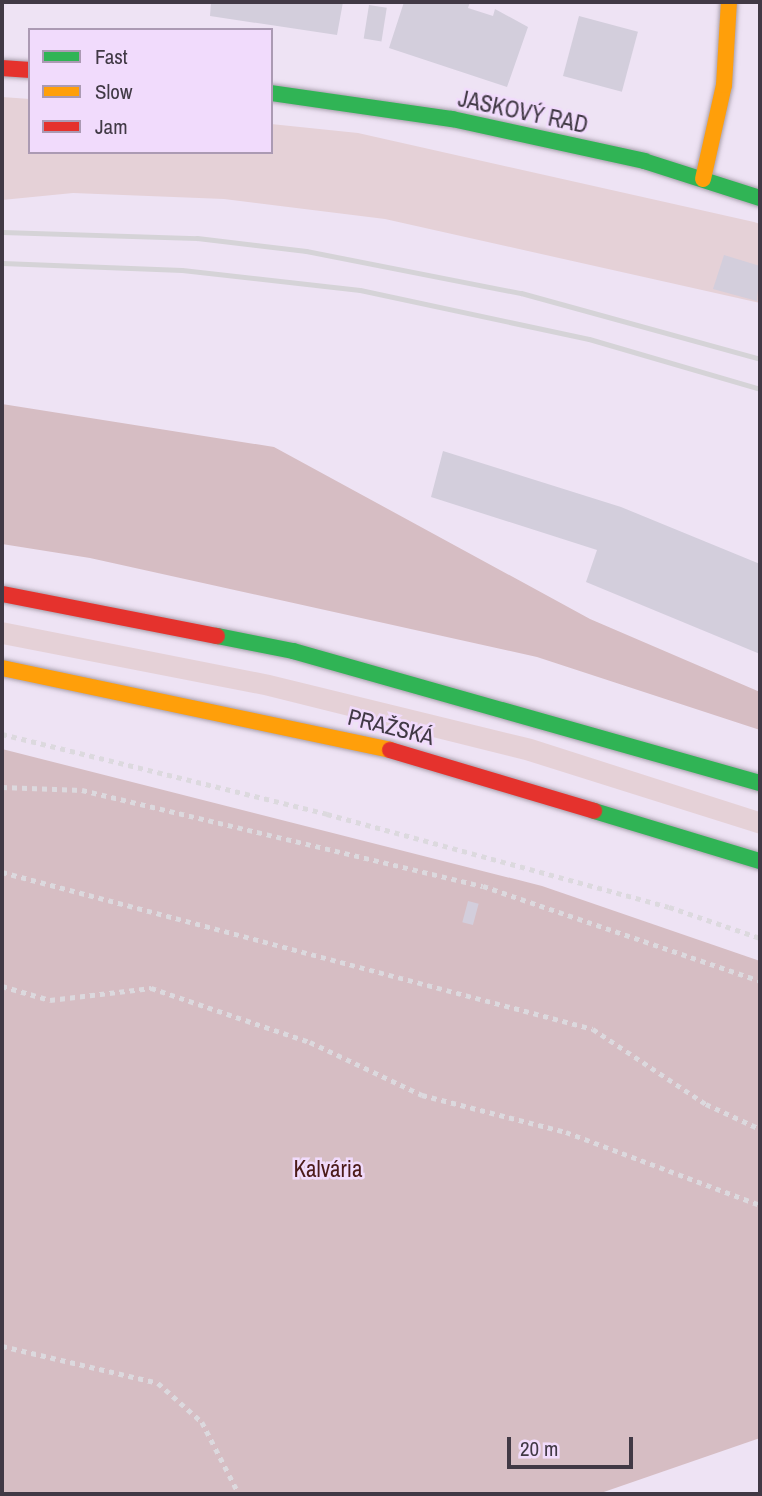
<!DOCTYPE html>
<html>
<head>
<meta charset="utf-8">
<style>
  body { margin:0 }
  #map { position:relative; width:762px; height:1496px; overflow:hidden; background:#eee3f4; font-family:"Archivo Narrow",sans-serif }
  div>[style] { position:absolute }
  [style*='--x'] { left:calc(var(--x)*1px); top:calc(var(--y)*1px); width:calc(var(--w)*1px); rotate:calc(var(--a)*1deg) }
  .green>* { inset:0; background:#e5d1d7 }
  .forest>* { inset:0; background:#d6bdc3 }
  .building>* { inset:0; background:#d3cedc; transform-origin:0 0 }
  .path>* { height:4.5px; margin-top:-2.25px; transform-origin:0; background:repeating-linear-gradient(90deg,#dcd9de 0 5px,transparent 0 10px) }
  .roads { filter:drop-shadow(0 0 2px #a89fac) drop-shadow(0 0 2px #a89fac) }
  .fast>* { height:16px; margin:-8px; padding:0 8px; transform-origin:8px; border-radius:8px; background:#30b455 }
  .slow>* { height:16px; margin:-8px; padding:0 8px; transform-origin:8px; border-radius:8px; background:#ff9f0a }
  .jam>* { height:16px; margin:-8px; padding:0 8px; transform-origin:8px; border-radius:8px; background:#e5322d }
  .rail>* { height:5px; margin:-2.5px; padding:0 2.5px; transform-origin:2.5px; border-radius:2.5px; background:#d5d3d7 }
  span { translate:-50% -50%; white-space:nowrap; text-align:center; line-height:1.15; -webkit-text-stroke:5px #f1dbfc; paint-order:stroke }
  .street-label { font-size:23px; color:#413945 }
  .park-label { font-size:23px; color:#4c1b1a }
  .frame { position:absolute; inset:0; border:4px solid #413945; pointer-events:none }
  .legend { position:absolute; left:28px; top:28px; width:245px; height:126px; box-sizing:border-box; background:#f1dbfc; border:2px solid #ab9ab3; margin:0; padding:9px 12px; list-style:none; font-size:21px; color:#413945 }
  .legend li { display:flex; align-items:center; gap:14px; height:35px }
  .legend b { width:35px; border:2px solid #ab9ab3 }
  .scale { position:absolute; left:507px; top:1437px; width:126px; height:32px; box-sizing:border-box; border:4px solid #413945; border-top:0; padding-left:9px; font-size:21px; line-height:24px; white-space:nowrap; color:#413945; -webkit-text-stroke:5px #f1dbfc; paint-order:stroke }
</style>
</head>
<body>
<div id="map">
  <div class="green">
    <div style="clip-path:polygon(2px 97px,30px 99px,30px 152px,271px 152px,271px 124px,358px 133px,754px 222px,760px 224px,760px 303px,385px 219px,224px 199px,73px 193px,2px 200px)"></div>
    <div style="clip-path:polygon(2px 622px,270px 675px,532px 739px,760px 812px,760px 834px,525px 760px,264px 695px,2px 644px)"></div>
  </div>
  <div class="forest">
    <div style="clip-path:polygon(2px 404px,274px 447px,590px 619px,760px 692px,760px 730px,537px 657px,90px 558px,2px 544px)"></div>
    <div style="clip-path:polygon(2px 749px,542px 886px,760px 961px,760px 1438px,598px 1494px,2px 1494px)"></div>
  </div>
  <div class="building">
    <div style="clip-path:polygon(211px 2px,343px 2px,337px 35px,210px 16px)"></div>
    <div style="clip-path:polygon(404px 2px,470px 2px,468px 8px,493px 16px,495px 9px,528px 27px,507px 87px,389px 48px)"></div>
    <div style="left:369px;top:5px;width:18px;height:34px;rotate:9deg"></div>
    <div style="left:579px;top:16px;width:61px;height:62px;rotate:15deg"></div>
    <div style="clip-path:polygon(724px 255px,760px 266px,757px 301px,713px 289px)"></div>
    <div style="clip-path:polygon(443px 451px,621px 507px,760px 564px,760px 654px,586px 582px,597px 550px,431px 497px)"></div>
    <div style="left:468px;top:901px;width:11px;height:22px;rotate:15deg"></div>
  </div>
  <div class="path">
    <div style="--x:2;--y:734;--w:335;--a:13.8"></div>
    <div style="--x:327;--y:814;--w:354;--a:15.2"></div>
    <div style="--x:669;--y:907;--w:96;--a:18.8"></div>
    <div style="--x:2;--y:787;--w:80;--a:2.1"></div>
    <div style="--x:82;--y:790;--w:412;--a:13.5"></div>
    <div style="--x:483;--y:886;--w:293;--a:18.9"></div>
    <div style="--x:2;--y:872;--w:611;--a:14.88"></div>
    <div style="--x:593;--y:1029;--w:136;--a:33.6"></div>
    <div style="--x:706;--y:1104;--w:60;--a:24.8"></div>
    <div style="--x:2;--y:986;--w:50;--a:16.3"></div>
    <div style="--x:50;--y:1000;--w:102;--a:-6.8"></div>
    <div style="--x:151;--y:988;--w:168;--a:18.8"></div>
    <div style="--x:310;--y:1042;--w:124;--a:25.3"></div>
    <div style="--x:422;--y:1095;--w:149;--a:14.4"></div>
    <div style="--x:566;--y:1132;--w:207;--a:20.6"></div>
    <div style="--x:2;--y:1346;--w:160;--a:13.3"></div>
    <div style="--x:158;--y:1383;--w:59;--a:41.6"></div>
    <div style="--x:202;--y:1422;--w:81;--a:62.8"></div>
  </div>
  <div class="roads">
    <div class="fast">
      <div style="--x:271;--y:93;--w:183;--a:8.2"></div>
      <div style="--x:452;--y:119;--w:197;--a:12.3"></div>
      <div style="--x:644;--y:161;--w:122;--a:17.7"></div>
      <div style="--x:217;--y:636;--w:77;--a:11.2"></div>
      <div style="--x:293;--y:651;--w:485;--a:15.8"></div>
      <div style="--x:594;--y:811;--w:173;--a:16.8"></div>
    </div>
    <div class="slow">
      <div style="--x:703;--y:179;--w:96;--a:-77.4"></div>
      <div style="--x:724;--y:85;--w:83;--a:-86.6"></div>
      <div style="--x:2;--y:668;--w:397;--a:11.9"></div>
    </div>
    <div class="jam">
      <div style="--x:2;--y:68;--w:28;--a:4"></div>
      <div style="--x:2;--y:594;--w:219;--a:11.1"></div>
      <div style="--x:390;--y:750;--w:213;--a:16.6"></div>
    </div>
  </div>
  <div class="rail">
    <div style="--x:2;--y:232;--w:195;--a:1.8"></div>
    <div style="--x:197;--y:238;--w:110;--a:6.8"></div>
    <div style="--x:306;--y:251;--w:219;--a:11.1"></div>
    <div style="--x:521;--y:293;--w:248;--a:15.4"></div>
    <div style="--x:2;--y:263;--w:180;--a:2.2"></div>
    <div style="--x:182;--y:270;--w:179;--a:6.4"></div>
    <div style="--x:360;--y:290;--w:234;--a:12.1"></div>
    <div style="--x:589;--y:339;--w:178;--a:16.3"></div>
  </div>
  <div class="street-label">
    <span style="left:523px;top:112px;rotate:12deg">JASKOVÝ RAD</span>
    <span style="left:391px;top:727px;rotate:14deg">PRAŽSKÁ</span>
  </div>
  <div class="park-label">
    <span style="left:328px;top:1169px">Kalvária</span>
  </div>
  <div class="frame"></div>
  <ul class="legend">
  <li><b style="height:9px;background:#30b455"></b>Fast</li>
  <li><b style="height:9px;background:#ff9f0a"></b>Slow</li>
  <li><b style="height:9px;background:#e5322d"></b>Jam</li>
  </ul>
  <div class="scale">20 m</div>
</div>
</body>
</html>
